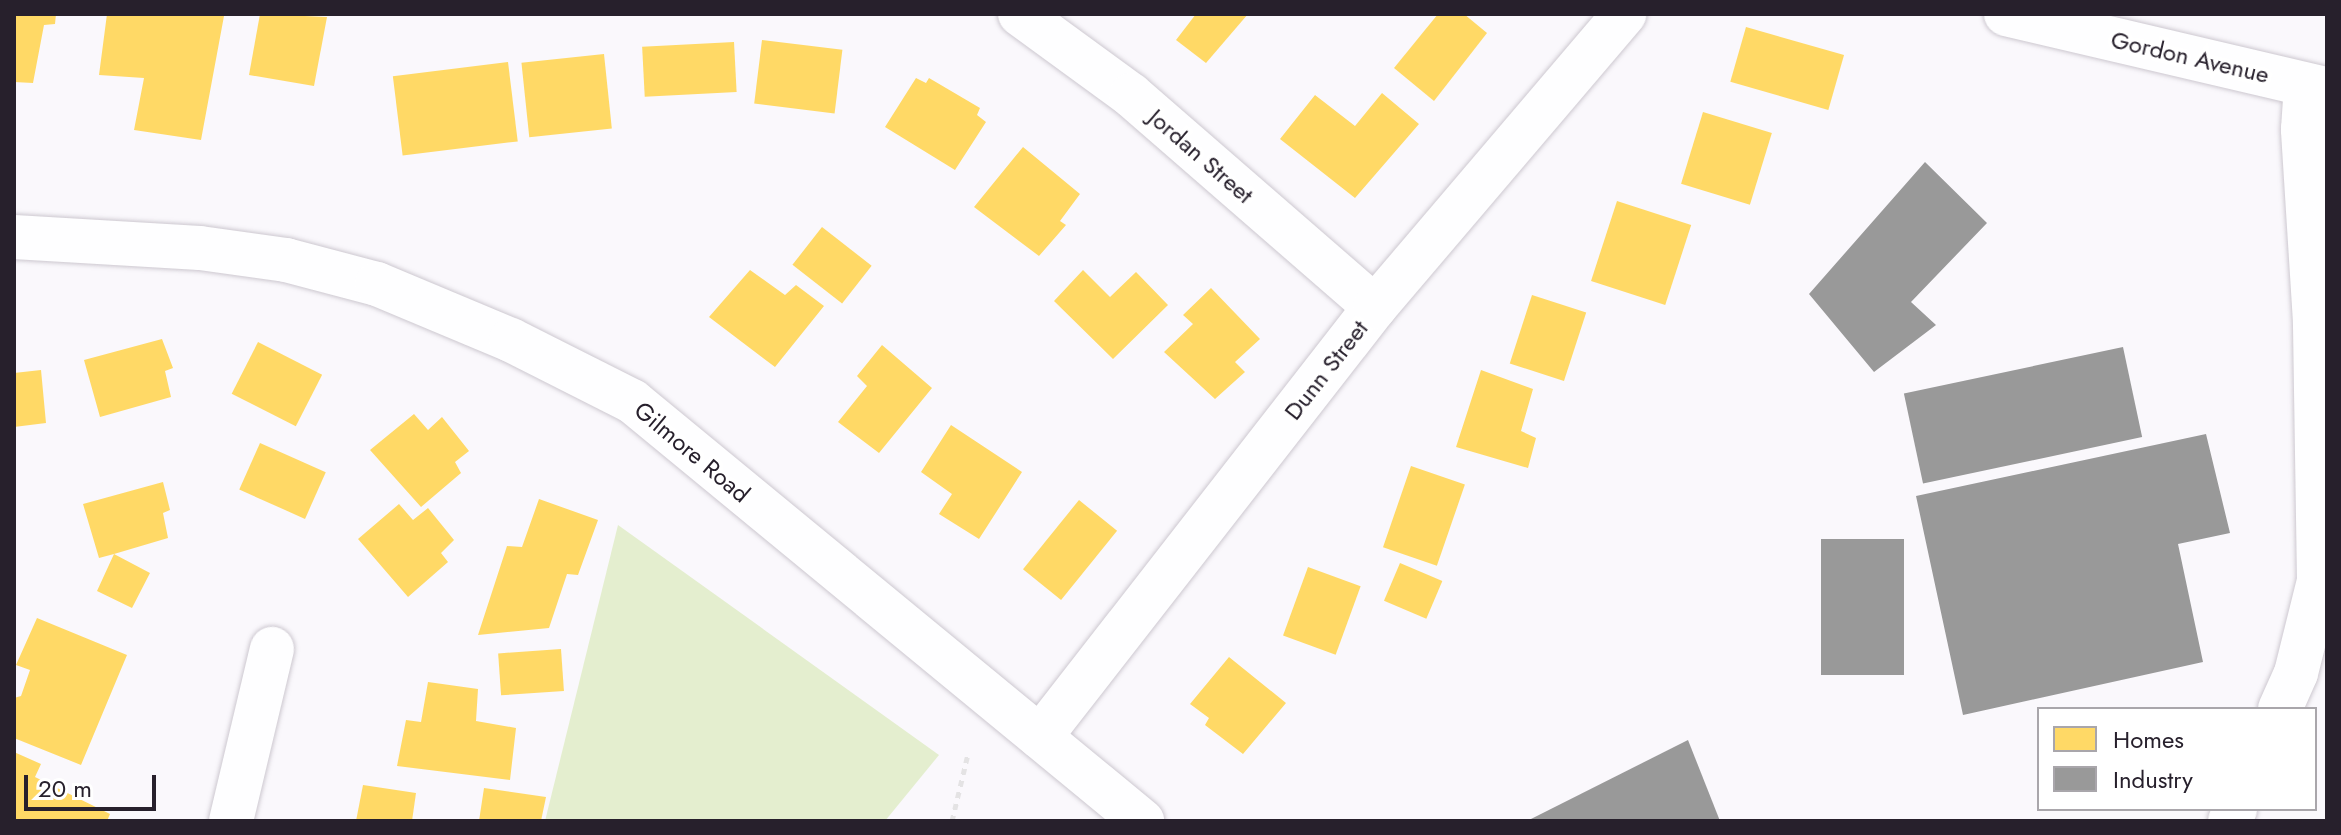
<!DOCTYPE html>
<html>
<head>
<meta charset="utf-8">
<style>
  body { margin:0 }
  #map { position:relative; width:2341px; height:835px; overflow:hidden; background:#faf8fc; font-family:Jost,sans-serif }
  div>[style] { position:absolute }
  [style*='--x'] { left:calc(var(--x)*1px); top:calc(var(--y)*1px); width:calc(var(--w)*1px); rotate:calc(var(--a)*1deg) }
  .green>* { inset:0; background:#e4eecf }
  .homes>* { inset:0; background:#ffd966; transform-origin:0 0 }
  .industry>* { inset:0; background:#999; transform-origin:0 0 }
  .path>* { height:5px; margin-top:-2.5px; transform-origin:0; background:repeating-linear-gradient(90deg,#e4e3e4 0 6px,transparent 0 12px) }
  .roads { filter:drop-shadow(0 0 2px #cdc8d0) drop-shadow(0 0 2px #cdc8d0) }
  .minor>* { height:44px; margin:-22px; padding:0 22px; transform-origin:22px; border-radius:22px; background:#fefeff }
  span { translate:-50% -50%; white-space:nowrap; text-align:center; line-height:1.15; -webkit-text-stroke:8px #fff; paint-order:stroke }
  .street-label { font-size:24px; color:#27202c }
  .frame { position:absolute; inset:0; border:16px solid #27202c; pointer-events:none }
  .legend { position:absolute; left:2037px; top:707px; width:280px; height:104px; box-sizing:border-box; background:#fff; border:2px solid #a9a6ab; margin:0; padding:10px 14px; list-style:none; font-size:24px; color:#27202c }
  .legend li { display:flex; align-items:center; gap:16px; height:40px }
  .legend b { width:40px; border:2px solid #a9a6ab }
  .scale { position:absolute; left:24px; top:775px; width:132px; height:36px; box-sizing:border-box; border:4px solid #27202c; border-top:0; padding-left:10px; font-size:24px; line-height:28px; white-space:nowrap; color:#27202c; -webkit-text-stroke:6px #fff; paint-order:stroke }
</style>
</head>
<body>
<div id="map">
  <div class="green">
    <div style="clip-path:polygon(618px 525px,939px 755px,885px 821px,545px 821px)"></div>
  </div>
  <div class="homes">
    <div style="clip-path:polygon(14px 14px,56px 14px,55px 24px,44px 25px,33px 83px,14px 82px)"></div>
    <div style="clip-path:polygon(107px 14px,224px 16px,201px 140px,134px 130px,144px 78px,99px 75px)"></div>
    <div style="clip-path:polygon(260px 14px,327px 17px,314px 86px,249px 75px)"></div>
    <div style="clip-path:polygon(1196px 14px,1248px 14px,1206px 63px,1176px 40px)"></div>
    <div style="clip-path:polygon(1438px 14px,1464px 14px,1487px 33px,1434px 101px,1394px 68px)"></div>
    <div style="left:1746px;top:27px;width:102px;height:57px;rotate:16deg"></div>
    <div style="left:762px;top:40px;width:81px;height:64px;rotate:7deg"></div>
    <div style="left:734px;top:42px;width:50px;height:92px;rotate:87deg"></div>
    <div style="left:604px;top:54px;width:75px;height:83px;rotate:84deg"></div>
    <div style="left:508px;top:62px;width:80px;height:116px;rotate:83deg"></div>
    <div style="clip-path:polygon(916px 78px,926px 83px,929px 78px,980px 108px,977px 115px,986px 122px,955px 170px,885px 127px)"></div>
    <div style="clip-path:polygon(1382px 93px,1419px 124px,1355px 198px,1280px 139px,1315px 95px,1355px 126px)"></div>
    <div style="left:1703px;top:112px;width:72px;height:75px;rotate:17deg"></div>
    <div style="clip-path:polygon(1023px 147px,1080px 194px,1060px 221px,1066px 225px,1039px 256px,974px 207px)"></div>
    <div style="left:1617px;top:201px;width:78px;height:84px;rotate:18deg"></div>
    <div style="left:822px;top:227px;width:63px;height:48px;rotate:38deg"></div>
    <div style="clip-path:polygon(750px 270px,785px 295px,796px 285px,824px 306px,775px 367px,709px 317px)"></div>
    <div style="clip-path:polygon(1083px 270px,1110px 297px,1136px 272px,1168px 305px,1113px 359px,1054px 301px)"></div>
    <div style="clip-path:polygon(1211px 288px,1260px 339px,1235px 362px,1245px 372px,1215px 399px,1164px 352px,1193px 324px,1183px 315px)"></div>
    <div style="left:1532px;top:295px;width:57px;height:72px;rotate:18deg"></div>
    <div style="clip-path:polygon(162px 339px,173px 368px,165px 371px,171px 397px,100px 417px,84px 360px)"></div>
    <div style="left:258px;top:342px;width:72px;height:58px;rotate:27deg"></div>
    <div style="clip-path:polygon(882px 345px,932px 388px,879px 453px,838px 422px,867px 386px,857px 376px)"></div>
    <div style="clip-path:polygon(41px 370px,46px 423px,14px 427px,14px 373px)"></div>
    <div style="clip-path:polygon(1481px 370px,1533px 389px,1521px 431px,1536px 438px,1528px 468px,1456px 447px)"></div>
    <div style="clip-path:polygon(414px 414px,428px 430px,442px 417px,469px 451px,455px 462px,461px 473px,421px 507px,370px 450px)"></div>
    <div style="clip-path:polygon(951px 425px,1022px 472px,979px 539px,939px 514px,952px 494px,921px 472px)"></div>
    <div style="left:260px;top:443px;width:72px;height:51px;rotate:24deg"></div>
    <div style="left:1411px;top:466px;width:57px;height:86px;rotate:19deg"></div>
    <div style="clip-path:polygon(163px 482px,170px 510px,163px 513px,168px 538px,114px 554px,150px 573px,132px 608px,97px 591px,114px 554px,99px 558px,83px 504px)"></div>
    <div style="clip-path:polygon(539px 499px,598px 520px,578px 575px,567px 574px,549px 628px,478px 635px,507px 546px,522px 547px)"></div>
    <div style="left:1079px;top:500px;width:49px;height:89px;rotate:39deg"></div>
    <div style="clip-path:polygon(399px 504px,413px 520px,428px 508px,454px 540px,441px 553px,448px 562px,408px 597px,358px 539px)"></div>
    <div style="left:1400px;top:563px;width:46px;height:41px;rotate:23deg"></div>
    <div style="left:1308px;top:567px;width:56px;height:73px;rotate:20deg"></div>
    <div style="clip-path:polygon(37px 618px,127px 655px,81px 765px,14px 738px,14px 698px,21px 696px,30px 670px,16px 665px)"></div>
    <div style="left:561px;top:649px;width:42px;height:63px;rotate:86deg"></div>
    <div style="clip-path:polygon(1229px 657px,1286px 703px,1243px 754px,1205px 725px,1209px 718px,1190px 704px)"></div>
    <div style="clip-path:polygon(428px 682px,478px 689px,476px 721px,516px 728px,510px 780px,397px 766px,406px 720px,421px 722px)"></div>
    <div style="clip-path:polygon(14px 752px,41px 764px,35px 777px,110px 814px,107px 821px,14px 821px)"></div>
    <div style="clip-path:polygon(363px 785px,416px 793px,412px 821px,356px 821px)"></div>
    <div style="clip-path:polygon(484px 788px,546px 797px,541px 821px,479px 821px)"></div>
  </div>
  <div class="industry">
    <div style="clip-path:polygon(1925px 162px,1987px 223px,1911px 302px,1936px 325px,1874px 372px,1809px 294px)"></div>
    <div style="left:2123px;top:347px;width:92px;height:224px;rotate:78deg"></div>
    <div style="clip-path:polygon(2206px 434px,2230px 533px,2178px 544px,2203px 662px,1963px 715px,1916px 496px)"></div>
    <div style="left:1821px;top:539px;width:83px;height:136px"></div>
    <div style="clip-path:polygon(1688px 740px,1720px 821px,1527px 821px)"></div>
  </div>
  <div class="path">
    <div style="--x:952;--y:821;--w:69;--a:-76.6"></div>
  </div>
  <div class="roads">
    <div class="minor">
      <div style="--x:1020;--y:14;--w:137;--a:36.1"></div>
      <div style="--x:1131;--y:95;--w:323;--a:41"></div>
      <div style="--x:2006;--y:14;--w:330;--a:13.2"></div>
      <div style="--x:14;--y:237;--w:186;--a:3.4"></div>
      <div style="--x:200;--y:248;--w:87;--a:7.9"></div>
      <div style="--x:286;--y:260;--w:94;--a:14.8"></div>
      <div style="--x:377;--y:284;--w:145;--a:22.7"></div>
      <div style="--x:511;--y:340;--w:136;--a:26.8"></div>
      <div style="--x:632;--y:401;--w:661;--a:39.47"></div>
      <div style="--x:2280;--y:709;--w:39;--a:-66"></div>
      <div style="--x:2296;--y:673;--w:95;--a:-76"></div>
      <div style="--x:2319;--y:581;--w:259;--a:-90.9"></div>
      <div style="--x:2315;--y:322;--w:193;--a:-93.6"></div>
      <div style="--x:2303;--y:129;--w:44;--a:-86.1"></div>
      <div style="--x:1040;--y:737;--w:545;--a:-52.08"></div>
      <div style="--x:1375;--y:307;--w:385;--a:-49.6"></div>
      <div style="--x:231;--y:821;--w:177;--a:-76.6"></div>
      <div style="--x:2230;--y:821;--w:13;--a:-67"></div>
    </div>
  </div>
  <div class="street-label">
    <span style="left:2190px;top:57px;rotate:13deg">Gordon Avenue</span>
    <span style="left:1201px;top:156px;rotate:41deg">Jordan Street</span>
    <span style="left:1326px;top:370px;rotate:-52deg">Dunn Street</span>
    <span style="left:692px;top:452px;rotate:40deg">Gilmore Road</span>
  </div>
  <div class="frame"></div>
  <ul class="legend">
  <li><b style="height:22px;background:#ffd966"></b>Homes</li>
  <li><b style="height:22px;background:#999"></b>Industry</li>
  </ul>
  <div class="scale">20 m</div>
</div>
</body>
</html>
